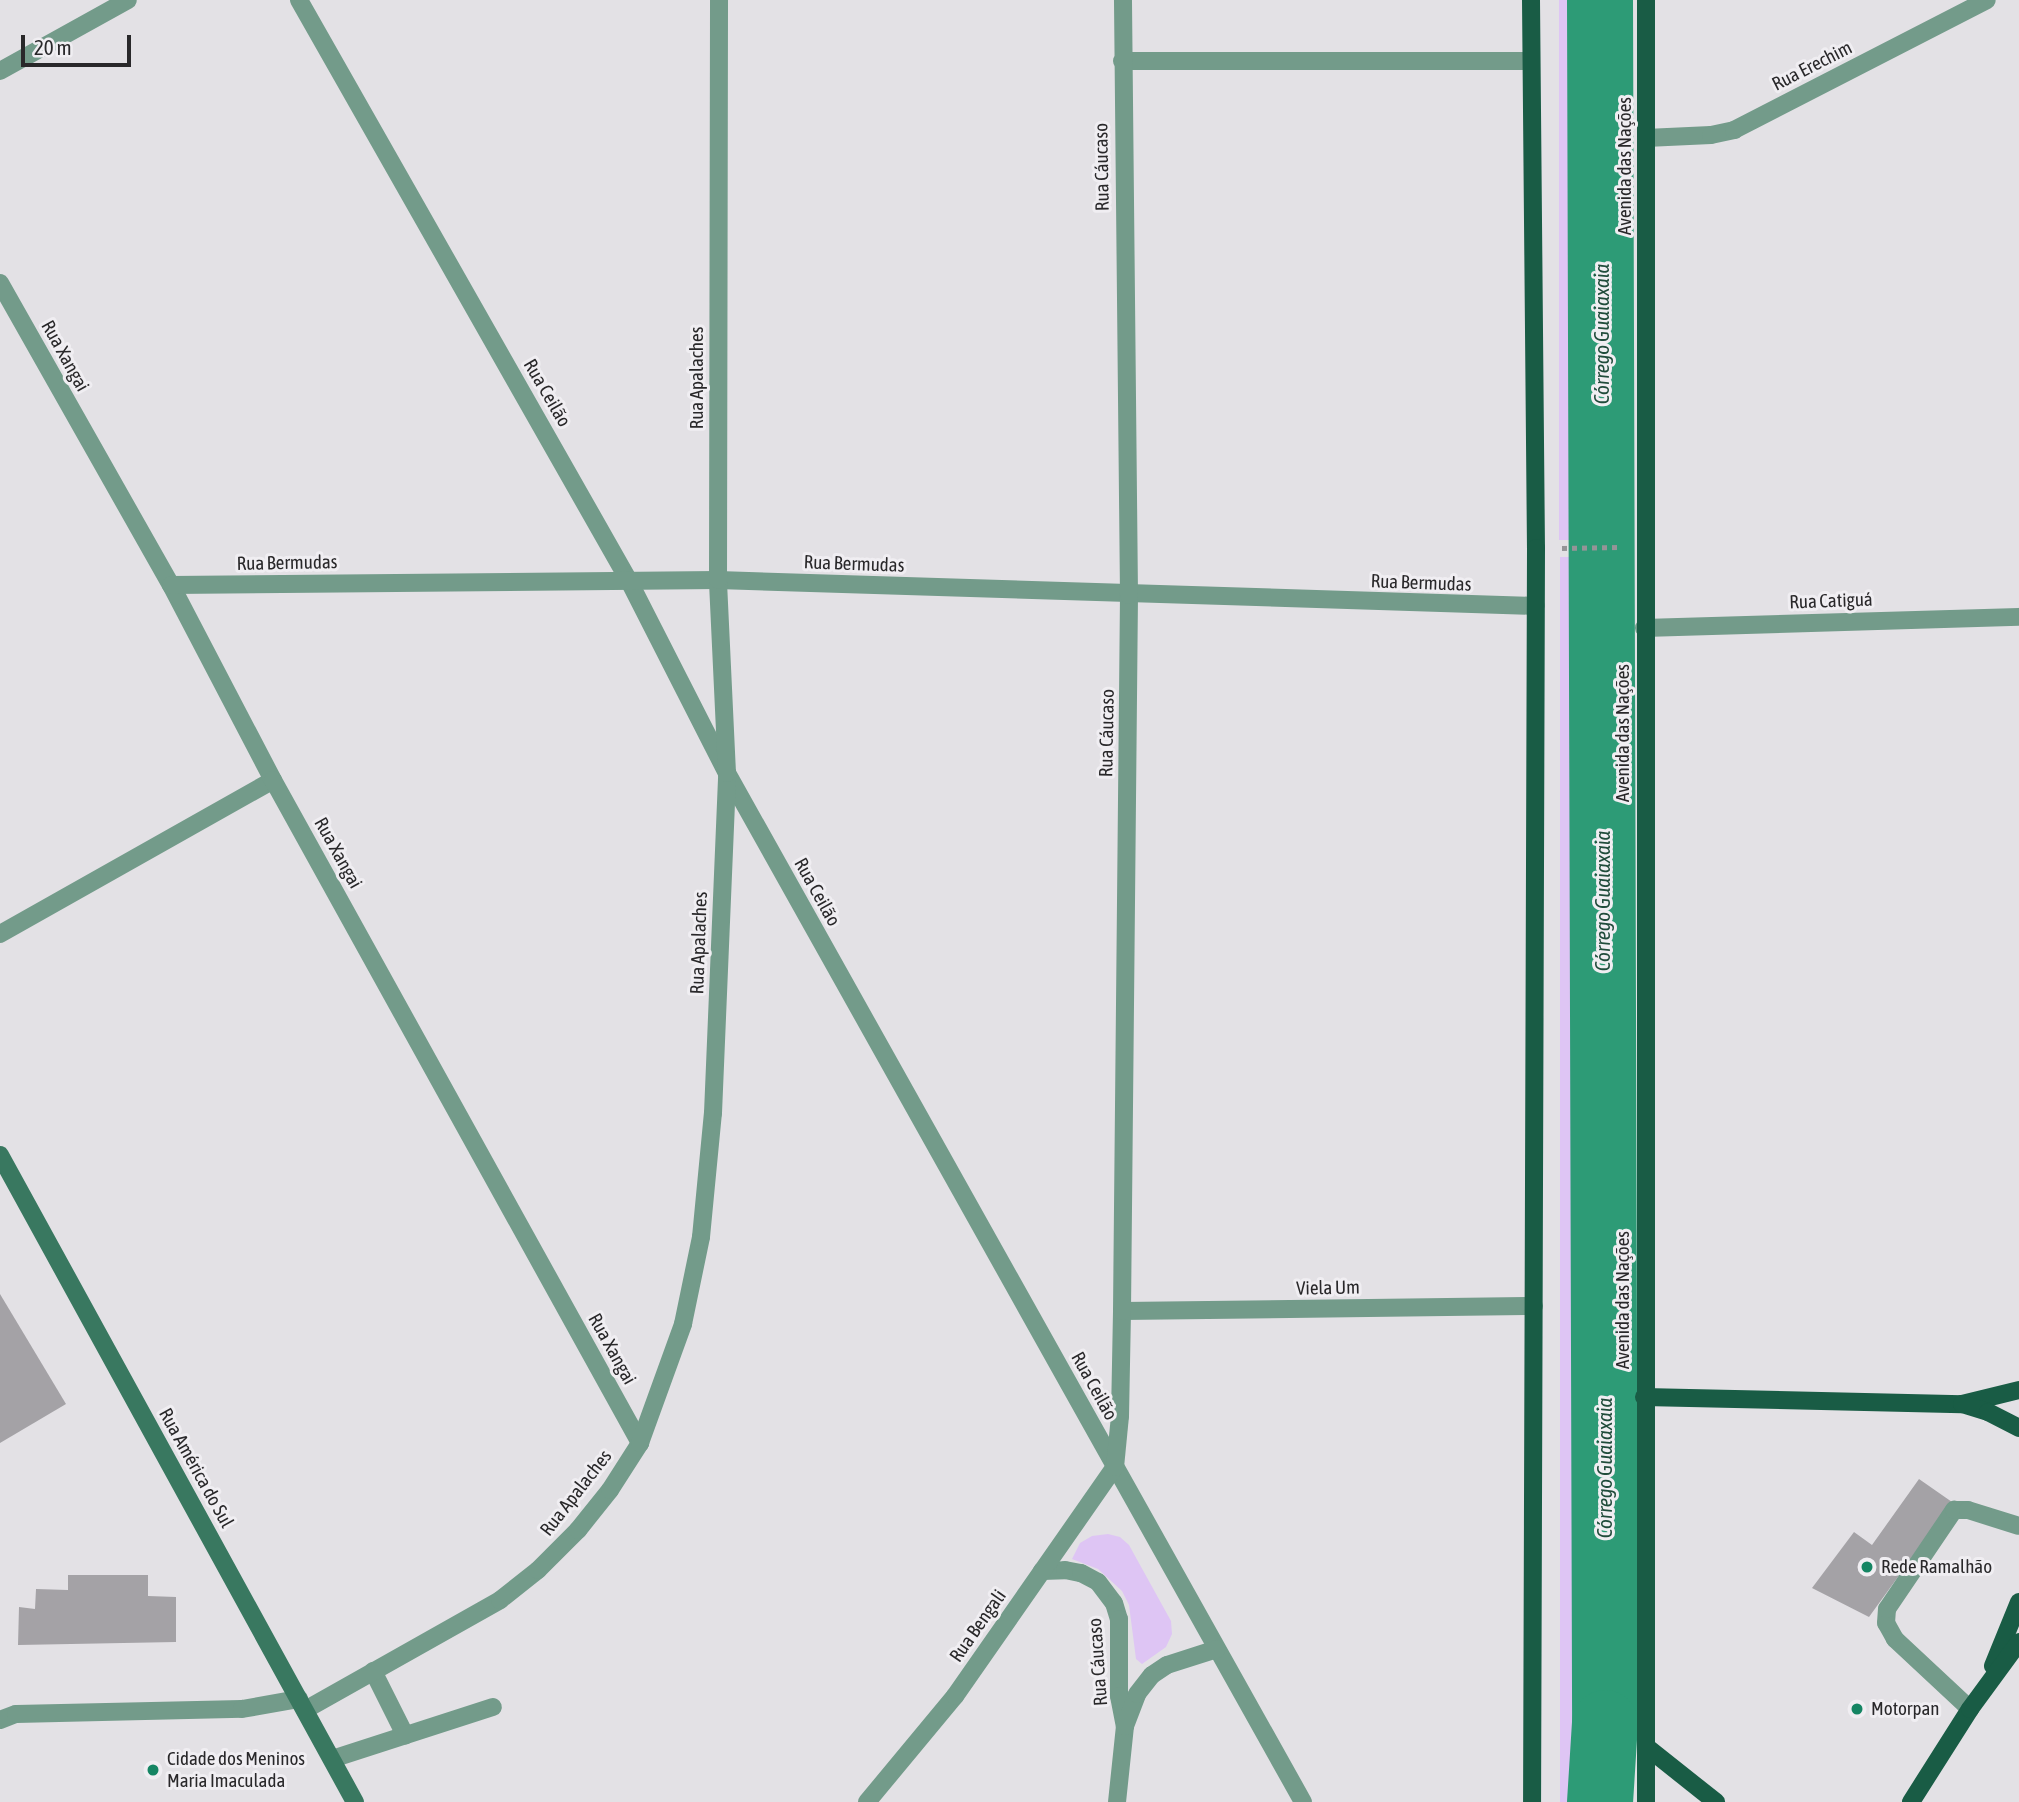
<!DOCTYPE html>
<html>
<head>
<meta charset="utf-8">
<style>
  body { margin:0 }
  #map { position:relative; width:2019px; height:1802px; overflow:hidden; background:#e3e1e5; font-family:"Asap Condensed",sans-serif }
  div>[style] { position:absolute }
  [style*='--x'] { left:calc(var(--x)*1px); top:calc(var(--y)*1px); width:calc(var(--w)*1px); rotate:calc(var(--a)*1deg) }
  .green>* { inset:0; background:#dec5f4; transform-origin:0 0 }
  .river>* { height:66px; margin:-33px; padding:0 33px; transform-origin:33px; border-radius:33px; background:#2d9b76 }
  .building>* { inset:0; background:#a4a2a6 }
  .path>* { height:4.5px; margin-top:-2.25px; transform-origin:0; background:repeating-linear-gradient(90deg,#959497 0 5px,transparent 0 10px) }
  .service>* { height:18px; margin:-9px; padding:0 9px; transform-origin:9px; border-radius:9px; background:#739b8a }
  .minor>* { height:18px; margin:-9px; padding:0 9px; transform-origin:9px; border-radius:9px; background:#739b8a }
  .secondary>* { height:18px; margin:-9px; padding:0 9px; transform-origin:9px; border-radius:9px; background:#397860 }
  .primary>* { height:18px; margin:-9px; padding:0 9px; transform-origin:9px; border-radius:9px; background:#195c45 }
  .dots>* { width:19px; height:19px; translate:-50% -50%; box-sizing:border-box; border:4px solid #f0eef2; border-radius:50% }
  span { translate:-50% -50%; white-space:nowrap; text-align:center; line-height:1.15; -webkit-text-stroke:6px #f0eef2; paint-order:stroke }
  .street-label { font-size:19px; color:#29282a }
  .poi-label { font-size:19px; color:#29282a }
  .left { translate:0 -50%; text-align:left }
  .water-label { font-size:21px; color:#204c3b; font-style:italic }
  .scale { position:absolute; left:21px; top:35px; width:110px; height:32px; box-sizing:border-box; border:4px solid #29282a; border-top:0; padding-left:9px; font-size:21px; line-height:24px; white-space:nowrap; color:#29282a; -webkit-text-stroke:5px #f0eef2; paint-order:stroke }
</style>
</head>
<body>
<div id="map">
  <div class="green">
    <div style="left:1559px;top:0;width:27px;height:540px"></div>
    <div style="clip-path:polygon(1560px 557px,1588px 557px,1590px 1723px,1587px 1802px,1560px 1802px)"></div>
    <div style="clip-path:polygon(1108px 1534px,1120px 1537px,1129px 1545px,1171px 1621px,1172px 1634px,1166px 1647px,1142px 1664px,1136px 1659px,1129px 1605px,1122px 1591px,1098px 1569px,1072px 1559px,1080px 1543px,1092px 1536px)"></div>
  </div>
  <div class="river">
    <div style="--x:1600;--y:0;--w:1723;--a:89.83"></div>
    <div style="--x:1605;--y:1723;--w:79;--a:93.6"></div>
  </div>
  <div class="building">
    <div style="clip-path:polygon(0 1294px,66px 1404px,0 1443px)"></div>
    <div style="clip-path:polygon(1919px 1479px,1952px 1502px,1869px 1617px,1812px 1588px,1854px 1532px,1872px 1545px)"></div>
    <div style="clip-path:polygon(68px 1575px,148px 1575px,148px 1596px,176px 1597px,176px 1642px,18px 1645px,19px 1607px,35px 1609px,36px 1589px,68px 1590px)"></div>
  </div>
  <div class="path">
    <div style="--x:1562;--y:548;--w:57;--a:-1"></div>
  </div>
  <div class="service">
    <div style="--x:1122;--y:61;--w:409;--a:0"></div>
    <div style="--x:0;--y:71;--w:146;--a:-29"></div>
    <div style="--x:0;--y:934;--w:313;--a:-29.4"></div>
    <div style="--x:1122;--y:1311;--w:412;--a:-0.7"></div>
    <div style="--x:373;--y:1671;--w:72;--a:63.4"></div>
    <div style="--x:1970;--y:1709;--w:103;--a:-137"></div>
    <div style="--x:1895;--y:1639;--w:18;--a:-119"></div>
    <div style="--x:1886;--y:1623;--w:14;--a:-86"></div>
    <div style="--x:1887;--y:1609;--w:120;--a:-55.9"></div>
    <div style="--x:1954;--y:1510;--w:14;--a:0"></div>
    <div style="--x:1968;--y:1510;--w:53;--a:17.4"></div>
    <div style="--x:0;--y:1720;--w:17;--a:-21"></div>
    <div style="--x:16;--y:1714;--w:226;--a:-1.3"></div>
    <div style="--x:242;--y:1709;--w:58;--a:-10"></div>
    <div style="--x:332;--y:1759;--w:169;--a:-17.9"></div>
  </div>
  <div class="minor">
    <div style="--x:299;--y:0;--w:668;--a:60.4"></div>
    <div style="--x:629;--y:581;--w:216;--a:63"></div>
    <div style="--x:727;--y:773;--w:1179;--a:60.76"></div>
    <div style="--x:1646;--y:138;--w:65;--a:-2.6"></div>
    <div style="--x:1711;--y:135;--w:24;--a:-12"></div>
    <div style="--x:1734;--y:130;--w:284;--a:-27.2"></div>
    <div style="--x:0;--y:283;--w:347;--a:60.5"></div>
    <div style="--x:171;--y:585;--w:220;--a:62.4"></div>
    <div style="--x:273;--y:780;--w:758;--a:61.03"></div>
    <div style="--x:171;--y:585;--w:547;--a:-0.52"></div>
    <div style="--x:718;--y:580;--w:818;--a:1.82"></div>
    <div style="--x:1644;--y:628;--w:375;--a:-1.7"></div>
    <div style="--x:1042;--y:1571;--w:23;--a:-2"></div>
    <div style="--x:1065;--y:1570;--w:16;--a:11"></div>
    <div style="--x:1081;--y:1573;--w:19;--a:28"></div>
    <div style="--x:1098;--y:1582;--w:26;--a:53"></div>
    <div style="--x:1114;--y:1603;--w:17;--a:73"></div>
    <div style="--x:1119;--y:1619;--w:77;--a:90"></div>
    <div style="--x:1119;--y:1696;--w:31;--a:79"></div>
    <div style="--x:1125;--y:1726;--w:76;--a:96"></div>
    <div style="--x:305;--y:1710;--w:224;--a:-29.4"></div>
    <div style="--x:500;--y:1600;--w:48;--a:-38.3"></div>
    <div style="--x:538;--y:1570;--w:57;--a:-45"></div>
    <div style="--x:578;--y:1530;--w:51;--a:-51.3"></div>
    <div style="--x:610;--y:1490;--w:56;--a:-57.4"></div>
    <div style="--x:640;--y:1443;--w:127;--a:-70.1"></div>
    <div style="--x:683;--y:1324;--w:89;--a:-78.3"></div>
    <div style="--x:701;--y:1237;--w:125;--a:-84.5"></div>
    <div style="--x:713;--y:1113;--w:340;--a:-87.6"></div>
    <div style="--x:727;--y:773;--w:193;--a:-92.7"></div>
    <div style="--x:718;--y:580;--w:580;--a:-89.9"></div>
    <div style="--x:1125;--y:1726;--w:34;--a:-69"></div>
    <div style="--x:1137;--y:1694;--w:24;--a:-52"></div>
    <div style="--x:1152;--y:1675;--w:18;--a:-34"></div>
    <div style="--x:1167;--y:1665;--w:52;--a:-17.7"></div>
    <div style="--x:867;--y:1802;--w:138;--a:-50.3"></div>
    <div style="--x:955;--y:1696;--w:279;--a:-55.1"></div>
    <div style="--x:1115;--y:1467;--w:51;--a:-84.4"></div>
    <div style="--x:1120;--y:1416;--w:105;--a:-88.9"></div>
    <div style="--x:1122;--y:1311;--w:716;--a:-89.44"></div>
    <div style="--x:1129;--y:595;--w:595;--a:-90.58"></div>
  </div>
  <div class="secondary">
    <div style="--x:0;--y:1155;--w:738;--a:61.25"></div>
  </div>
  <div class="primary">
    <div style="--x:1531;--y:0;--w:548;--a:89.48"></div>
    <div style="--x:1536;--y:548;--w:1254;--a:90.18"></div>
    <div style="--x:1644;--y:1397;--w:318;--a:1.3"></div>
    <div style="--x:1962;--y:1404;--w:59;--a:-13.8"></div>
    <div style="--x:1962;--y:1404;--w:27;--a:17"></div>
    <div style="--x:1988;--y:1412;--w:35;--a:27"></div>
    <div style="--x:1993;--y:1666;--w:69;--a:-67.9"></div>
    <div style="--x:1648;--y:1748;--w:87;--a:38.5"></div>
    <div style="--x:1646;--y:1802;--w:1802;--a:-90"></div>
    <div style="--x:1911;--y:1802;--w:110;--a:-57.6"></div>
    <div style="--x:1970;--y:1709;--w:83;--a:-53.8"></div>
  </div>
  <div class="dots">
    <div style="left:1867px;top:1567px;background:#158563"></div>
    <div style="left:1857px;top:1709px;background:#158563"></div>
    <div style="left:153px;top:1770px;background:#158563"></div>
  </div>
  <div class="street-label">
    <span style="left:1812px;top:66px;rotate:-27deg">Rua Erechim</span>
    <span style="left:1625px;top:166px;rotate:-90deg">Avenida das Nações</span>
    <span style="left:1102px;top:167px;rotate:-91deg">Rua Cáucaso</span>
    <span style="left:65px;top:356px;rotate:61deg">Rua Xangai</span>
    <span style="left:697px;top:378px;rotate:-90deg">Rua Apalaches</span>
    <span style="left:547px;top:393px;rotate:60deg">Rua Ceilão</span>
    <span style="left:287px;top:563px;rotate:-1deg">Rua Bermudas</span>
    <span style="left:854px;top:564px;rotate:2deg">Rua Bermudas</span>
    <span style="left:1421px;top:583px;rotate:2deg">Rua Bermudas</span>
    <span style="left:1831px;top:601px;rotate:-2deg">Rua Catiguá</span>
    <span style="left:1107px;top:733px;rotate:-89deg">Rua Cáucaso</span>
    <span style="left:1623px;top:733px;rotate:-90deg">Avenida das Nações</span>
    <span style="left:338px;top:853px;rotate:61deg">Rua Xangai</span>
    <span style="left:817px;top:892px;rotate:61deg">Rua Ceilão</span>
    <span style="left:699px;top:943px;rotate:-88deg">Rua Apalaches</span>
    <span style="left:1328px;top:1288px;rotate:-1deg">Viela Um</span>
    <span style="left:1623px;top:1300px;rotate:-90deg">Avenida das Nações</span>
    <span style="left:612px;top:1349px;rotate:61deg">Rua Xangai</span>
    <span style="left:1094px;top:1386px;rotate:61deg">Rua Ceilão</span>
    <span style="left:196px;top:1468px;rotate:61deg">Rua América do Sul</span>
    <span style="left:576px;top:1493px;rotate:-52deg">Rua Apalaches</span>
    <span style="left:978px;top:1626px;rotate:-55deg">Rua Bengali</span>
    <span style="left:1098px;top:1662px;rotate:-94deg">Rua Cáucaso</span>
  </div>
  <div class="poi-label">
    <span class="left" style="left:1881px;top:1567px">Rede Ramalhão</span>
    <span class="left" style="left:1871px;top:1709px">Motorpan</span>
    <span class="left" style="left:167px;top:1770px">Cidade dos Meninos<br>Maria Imaculada</span>
  </div>
  <div class="water-label">
    <span style="left:1601px;top:334px;rotate:-90deg">Córrego Guaiaxaia</span>
    <span style="left:1602px;top:901px;rotate:-90deg">Córrego Guaiaxaia</span>
    <span style="left:1604px;top:1468px;rotate:-90deg">Córrego Guaiaxaia</span>
  </div>
  <div class="scale">20 m</div>
</div>
</body>
</html>
